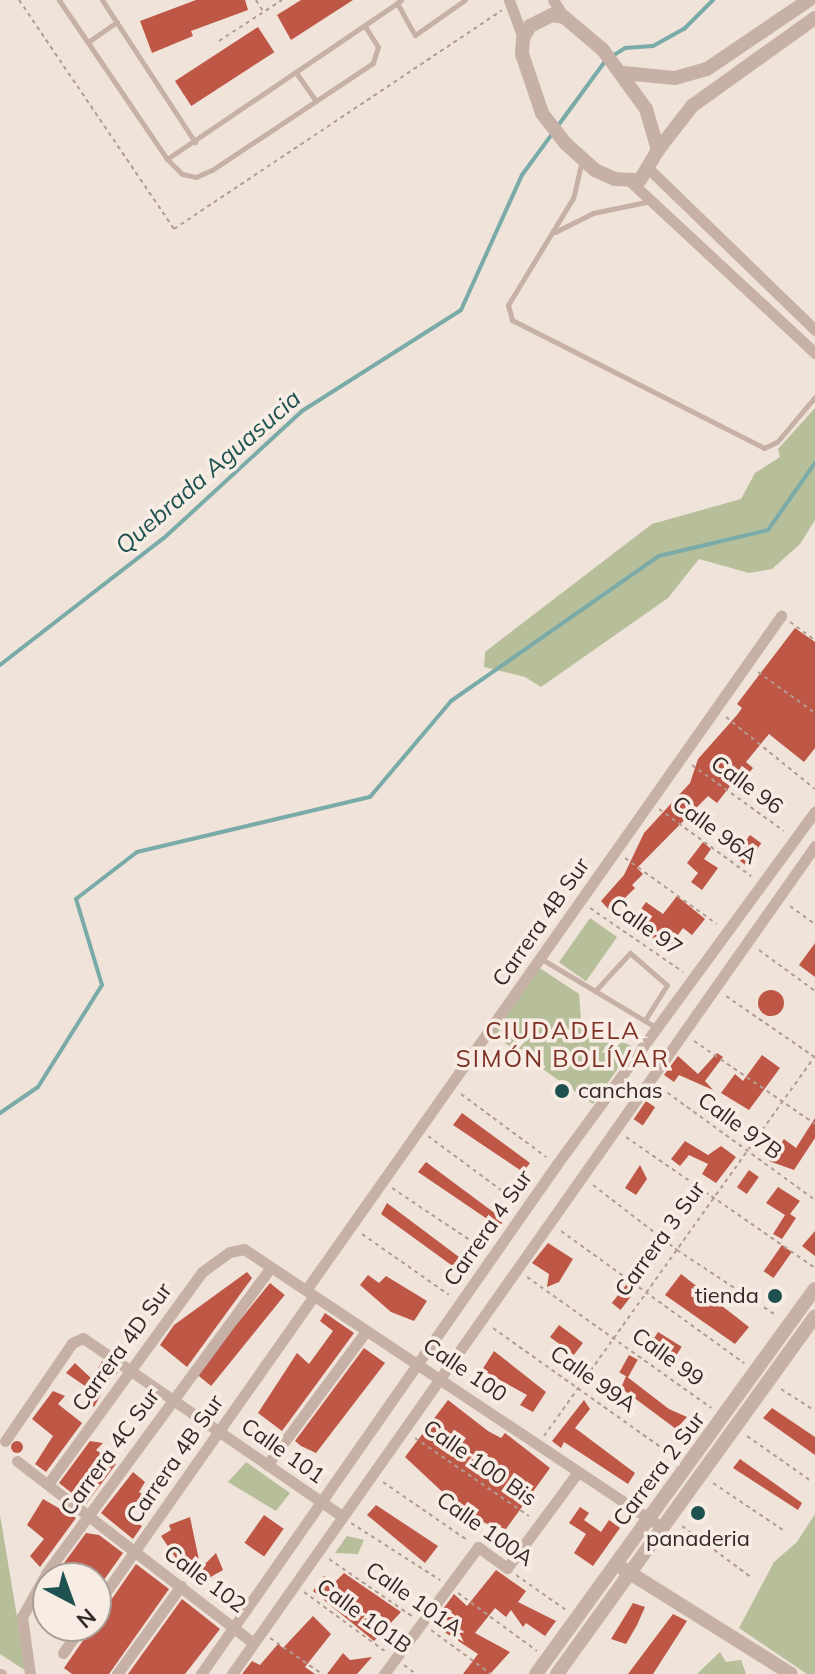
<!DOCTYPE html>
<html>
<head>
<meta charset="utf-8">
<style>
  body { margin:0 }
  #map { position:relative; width:815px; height:1674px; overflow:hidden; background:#f0e3d9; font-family:Mulish,sans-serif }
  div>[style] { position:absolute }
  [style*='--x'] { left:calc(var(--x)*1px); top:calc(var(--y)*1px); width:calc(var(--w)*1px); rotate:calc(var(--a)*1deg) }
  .green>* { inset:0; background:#b6be9a; transform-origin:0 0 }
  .stream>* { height:4px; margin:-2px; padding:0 2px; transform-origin:2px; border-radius:2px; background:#7aaba8 }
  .building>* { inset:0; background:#bf5747; transform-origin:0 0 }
  .round { border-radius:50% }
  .path>* { height:2px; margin-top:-1px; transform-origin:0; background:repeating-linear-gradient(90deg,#b29b90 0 4px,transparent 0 8px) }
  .service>* { height:5px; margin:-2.5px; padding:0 2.5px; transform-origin:2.5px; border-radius:2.5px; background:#c7b1a6 }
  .minor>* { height:11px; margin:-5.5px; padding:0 5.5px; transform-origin:5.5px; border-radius:5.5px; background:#c7b1a6 }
  .tertiary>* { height:14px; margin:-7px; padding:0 7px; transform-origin:7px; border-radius:7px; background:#c7b1a6 }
  .dots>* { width:22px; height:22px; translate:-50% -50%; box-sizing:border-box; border:4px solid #f8ede5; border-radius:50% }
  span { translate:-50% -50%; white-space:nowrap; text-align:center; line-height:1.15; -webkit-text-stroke:7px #f8ede5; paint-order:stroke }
  .street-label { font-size:22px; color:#332926 }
  .poi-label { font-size:22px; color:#332926 }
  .left { translate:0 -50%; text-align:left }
  .right { translate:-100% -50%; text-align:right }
  .water-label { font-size:24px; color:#1e5250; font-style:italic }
  .neighbourhood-label { font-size:24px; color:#7e3024; letter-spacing:2px }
  .north { position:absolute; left:32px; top:1562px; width:80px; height:80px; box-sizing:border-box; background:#f8ede5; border:2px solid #a99f99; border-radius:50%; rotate:139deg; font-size:22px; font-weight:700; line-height:32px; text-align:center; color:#332926 }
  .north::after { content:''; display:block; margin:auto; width:28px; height:36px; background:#1e5250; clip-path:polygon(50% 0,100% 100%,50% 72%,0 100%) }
</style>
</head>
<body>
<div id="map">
  <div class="green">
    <div style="clip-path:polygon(815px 408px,815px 520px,800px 544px,772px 569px,749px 573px,699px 559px,668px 598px,541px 687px,525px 677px,484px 667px,485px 652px,652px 524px,741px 499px,755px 473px,780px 457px,778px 449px)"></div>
    <div style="left:590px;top:918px;width:33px;height:54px;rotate:35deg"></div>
    <div style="clip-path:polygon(538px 967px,579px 994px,581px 1020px,633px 1047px,593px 1104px,492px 1034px)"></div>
    <div style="clip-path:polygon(246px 1462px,290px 1493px,276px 1511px,228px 1482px)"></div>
    <div style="clip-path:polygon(815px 1514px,815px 1674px,807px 1674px,739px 1628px,774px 1562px,797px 1542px)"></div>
    <div style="clip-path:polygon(0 1515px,26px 1671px,0 1654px)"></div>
    <div style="clip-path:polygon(347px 1536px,364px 1540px,358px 1554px,335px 1553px)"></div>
    <div style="clip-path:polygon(720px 1652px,726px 1662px,741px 1660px,746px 1674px,697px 1674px)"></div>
  </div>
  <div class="stream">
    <div style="--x:614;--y:55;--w:13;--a:-32"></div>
    <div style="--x:625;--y:48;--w:28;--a:-4"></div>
    <div style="--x:653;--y:46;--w:35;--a:-29"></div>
    <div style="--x:684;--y:29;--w:41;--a:-45"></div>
    <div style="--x:557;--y:127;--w:83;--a:-53.8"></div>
    <div style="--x:0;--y:665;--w:207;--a:-37.8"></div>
    <div style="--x:164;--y:538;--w:188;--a:-42.6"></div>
    <div style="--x:302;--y:411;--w:188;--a:-32.4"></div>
    <div style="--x:461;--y:310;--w:148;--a:-65.7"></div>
    <div style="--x:522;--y:175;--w:51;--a:-53.8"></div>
    <div style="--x:0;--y:1113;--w:46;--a:-34.4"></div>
    <div style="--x:38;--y:1087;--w:120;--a:-57.9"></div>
    <div style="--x:102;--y:985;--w:90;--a:-106.8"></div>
    <div style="--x:76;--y:899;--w:77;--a:-37.6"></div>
    <div style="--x:137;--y:852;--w:239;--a:-13.3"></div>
    <div style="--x:370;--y:797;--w:126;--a:-49.8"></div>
    <div style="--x:451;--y:701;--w:254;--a:-34.9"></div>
    <div style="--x:659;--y:556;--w:112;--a:-13.4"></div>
    <div style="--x:768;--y:530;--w:82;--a:-55"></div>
  </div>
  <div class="building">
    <div style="clip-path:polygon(196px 0,245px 0,248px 10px,191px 31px,193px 36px,152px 53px,140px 21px)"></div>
    <div style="clip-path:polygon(301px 0,353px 0,291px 40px,277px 15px)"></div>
    <div style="left:258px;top:27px;width:30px;height:99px;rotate:57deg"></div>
    <div style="clip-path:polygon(795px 628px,815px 642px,815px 748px,804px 762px,769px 734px,746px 762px,753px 768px,739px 785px,734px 781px,717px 803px,708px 796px,637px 868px,643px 874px,632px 885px,635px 888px,611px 912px,601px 901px,624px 875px,644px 833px,690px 783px,698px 759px,737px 715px,742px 708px,737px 704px)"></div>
    <div style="left:750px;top:835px;width:14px;height:27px;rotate:36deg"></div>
    <div style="clip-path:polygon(703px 842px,711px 849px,704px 859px,718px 868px,702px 890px,691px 882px,698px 873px,687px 863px)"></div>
    <div style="clip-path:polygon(677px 896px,705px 919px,692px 935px,683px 928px,667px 950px,631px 923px,646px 902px,663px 914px)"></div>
    <div style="clip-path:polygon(815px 943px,815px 977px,799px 965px)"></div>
    <div class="round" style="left:758px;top:990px;width:26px;height:26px"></div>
    <div style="clip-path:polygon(717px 1053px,723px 1057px,705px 1081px,713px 1090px,679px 1075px,674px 1082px,664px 1075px,678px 1056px,698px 1074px)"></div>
    <div style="clip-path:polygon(762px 1055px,780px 1068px,749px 1110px,721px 1093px,735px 1074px,743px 1081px)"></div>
    <div style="left:646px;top:1101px;width:11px;height:22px;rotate:34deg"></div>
    <div style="clip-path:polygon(462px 1113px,530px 1163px,523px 1172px,453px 1125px)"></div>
    <div style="clip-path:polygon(815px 1118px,815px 1138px,794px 1170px,769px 1161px,784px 1139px,796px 1148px)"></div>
    <div style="clip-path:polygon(685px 1141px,708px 1155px,721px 1146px,736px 1157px,716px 1183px,702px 1174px,708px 1164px,689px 1155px,680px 1166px,671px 1159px)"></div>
    <div style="clip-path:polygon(426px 1162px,504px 1220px,499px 1227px,418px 1172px)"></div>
    <div style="clip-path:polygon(640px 1165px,647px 1179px,636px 1195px,625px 1188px)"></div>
    <div style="left:749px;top:1170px;width:12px;height:21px;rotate:35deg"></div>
    <div style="clip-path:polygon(778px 1187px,800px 1201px,790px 1214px,796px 1218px,782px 1239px,773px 1234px,785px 1215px,766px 1203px)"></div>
    <div style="clip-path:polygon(387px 1203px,459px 1257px,454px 1267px,381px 1214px)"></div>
    <div style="clip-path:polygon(815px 1231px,815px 1256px,802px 1246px)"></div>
    <div style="clip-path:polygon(548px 1243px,573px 1259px,559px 1282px,547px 1287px,549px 1274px,532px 1263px)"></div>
    <div style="left:782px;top:1245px;width:12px;height:32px;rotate:35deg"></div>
    <div style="clip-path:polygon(247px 1272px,252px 1278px,187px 1367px,160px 1345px,174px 1325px)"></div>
    <div style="clip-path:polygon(681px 1274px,749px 1327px,735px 1344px,665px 1295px)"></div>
    <div style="clip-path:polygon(368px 1275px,379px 1283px,386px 1276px,427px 1301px,414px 1321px,391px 1312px,360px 1285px)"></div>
    <div style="left:270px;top:1283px;width:19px;height:117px;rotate:39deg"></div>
    <div style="left:626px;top:1285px;width:11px;height:23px;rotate:38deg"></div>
    <div style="clip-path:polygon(325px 1313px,354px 1333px,282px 1431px,258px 1413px,297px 1353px,309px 1364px,333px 1331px,320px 1321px)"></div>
    <div style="left:559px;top:1325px;width:30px;height:15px;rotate:37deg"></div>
    <div style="left:658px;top:1332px;width:28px;height:23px;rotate:32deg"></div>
    <div style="clip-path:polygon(364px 1348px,385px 1363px,316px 1453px,301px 1446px,295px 1441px)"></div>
    <div style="clip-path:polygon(494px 1351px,546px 1392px,533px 1412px,520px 1405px,527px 1395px,482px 1370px)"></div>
    <div style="left:629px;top:1355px;width:10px;height:20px;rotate:29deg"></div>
    <div style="clip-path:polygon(102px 1361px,118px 1373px,111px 1376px,94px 1407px,79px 1394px,85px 1386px,66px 1373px,75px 1363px,92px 1379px)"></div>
    <div style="clip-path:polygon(626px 1376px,669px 1409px,687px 1417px,676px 1429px,621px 1388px)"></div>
    <div style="clip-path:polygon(53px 1391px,65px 1396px,58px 1404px,82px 1423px,46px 1472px,35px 1464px,53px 1436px,32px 1419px)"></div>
    <div style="clip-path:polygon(448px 1400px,488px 1431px,501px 1438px,505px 1433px,550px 1468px,506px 1529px,485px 1523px,450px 1499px,405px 1457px)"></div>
    <div style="clip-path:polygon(584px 1400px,590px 1409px,575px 1428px,635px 1473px,628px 1484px,564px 1442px,561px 1448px,552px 1441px)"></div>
    <div style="clip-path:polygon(772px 1408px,815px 1437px,815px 1455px,763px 1418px)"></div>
    <div class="round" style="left:11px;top:1441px;width:12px;height:12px"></div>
    <div style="clip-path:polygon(90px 1441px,103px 1443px,96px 1450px,116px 1464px,86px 1504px,59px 1483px)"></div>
    <div style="clip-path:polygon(740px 1459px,802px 1503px,798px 1510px,733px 1468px)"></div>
    <div style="clip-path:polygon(133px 1472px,145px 1482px,139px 1492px,145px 1496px,126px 1516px,142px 1526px,133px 1539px,101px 1513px)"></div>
    <div style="clip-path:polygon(43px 1499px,76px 1518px,40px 1567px,30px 1556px,44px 1539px,27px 1525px)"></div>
    <div style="clip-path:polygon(376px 1505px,438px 1546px,425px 1563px,367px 1515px)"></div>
    <div style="clip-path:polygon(580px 1507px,589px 1513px,584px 1520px,601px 1532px,609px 1520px,620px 1528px,593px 1566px,574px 1553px,586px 1534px,569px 1523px)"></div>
    <div style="left:264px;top:1515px;width:24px;height:34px;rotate:35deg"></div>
    <div style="clip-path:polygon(190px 1517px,199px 1560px,181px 1566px,161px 1536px,171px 1530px,169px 1525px)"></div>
    <div style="clip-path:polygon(86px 1533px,99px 1535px,123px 1553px,96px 1591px,96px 1578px,56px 1574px)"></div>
    <div style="clip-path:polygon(216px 1553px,223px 1570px,207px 1579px,202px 1567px)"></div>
    <div style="clip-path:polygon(136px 1564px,169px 1589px,109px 1674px,72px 1674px,64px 1668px)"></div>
    <div style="clip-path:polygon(496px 1570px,526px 1591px,518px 1602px,556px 1621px,545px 1636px,526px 1623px,523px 1627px,511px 1610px,506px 1617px,495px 1608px,475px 1633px,510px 1652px,490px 1674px,463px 1674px,478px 1654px,437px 1627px,449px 1612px,443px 1609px,454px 1594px,467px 1606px)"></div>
    <div style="clip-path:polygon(344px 1573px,401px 1612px,374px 1641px,313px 1591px,324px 1576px,334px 1583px)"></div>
    <div style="clip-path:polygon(182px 1599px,220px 1629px,185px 1674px,128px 1674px)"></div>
    <div style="clip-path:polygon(633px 1603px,645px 1607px,637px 1625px,626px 1644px,611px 1639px)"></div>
    <div style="clip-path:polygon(673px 1614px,687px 1621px,653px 1674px,628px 1674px)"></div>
    <div style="clip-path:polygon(313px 1616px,331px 1634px,305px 1667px,315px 1674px,242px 1674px,252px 1661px,260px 1665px,278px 1644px,283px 1648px)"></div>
    <div style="clip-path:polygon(343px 1653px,350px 1660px,372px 1657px,357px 1674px,327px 1674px)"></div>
  </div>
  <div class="path">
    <div style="--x:19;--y:0;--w:277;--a:55.9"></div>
    <div style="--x:174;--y:229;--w:394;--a:-33.7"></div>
    <div style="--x:256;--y:0;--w:13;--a:58"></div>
    <div style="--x:219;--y:41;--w:75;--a:-33.1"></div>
    <div style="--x:790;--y:622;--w:31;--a:36"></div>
    <div style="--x:758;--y:672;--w:70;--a:35.7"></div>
    <div style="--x:726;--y:717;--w:114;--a:39"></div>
    <div style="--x:692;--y:765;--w:113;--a:35.7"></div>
    <div style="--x:659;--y:809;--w:114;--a:36.1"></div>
    <div style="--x:625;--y:858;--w:113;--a:35.7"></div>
    <div style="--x:790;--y:906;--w:31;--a:36"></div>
    <div style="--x:590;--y:908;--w:113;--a:34.5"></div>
    <div style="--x:759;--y:950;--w:69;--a:36.2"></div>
    <div style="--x:726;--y:996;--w:106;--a:34.6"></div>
    <div style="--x:694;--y:1041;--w:147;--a:34.4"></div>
    <div style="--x:661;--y:1088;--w:190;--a:36"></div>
    <div style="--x:461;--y:1094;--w:106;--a:36.5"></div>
    <div style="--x:428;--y:1136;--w:109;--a:36.5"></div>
    <div style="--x:626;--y:1137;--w:230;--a:34.7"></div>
    <div style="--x:593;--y:1185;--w:106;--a:37.7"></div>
    <div style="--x:677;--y:1250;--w:120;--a:33.4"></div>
    <div style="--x:392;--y:1188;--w:110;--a:33.8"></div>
    <div style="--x:561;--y:1231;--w:226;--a:35.8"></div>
    <div style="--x:362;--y:1234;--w:106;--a:35"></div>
    <div style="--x:527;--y:1277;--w:226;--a:35.4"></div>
    <div style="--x:493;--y:1328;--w:226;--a:35.4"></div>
    <div style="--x:781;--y:1389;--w:40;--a:32.9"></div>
    <div style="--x:544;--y:1436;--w:467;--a:-54.5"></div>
    <div style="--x:747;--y:1436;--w:78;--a:35.1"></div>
    <div style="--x:415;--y:1438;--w:138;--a:34.4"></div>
    <div style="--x:383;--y:1482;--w:102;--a:34.6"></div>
    <div style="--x:713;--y:1483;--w:88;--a:33.9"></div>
    <div style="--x:351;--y:1523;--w:106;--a:32.6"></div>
    <div style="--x:682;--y:1526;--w:87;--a:36.6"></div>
    <div style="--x:329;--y:1559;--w:102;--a:34.6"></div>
    <div style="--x:516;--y:1575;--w:61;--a:35"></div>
    <div style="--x:304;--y:1592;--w:102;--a:36.2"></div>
    <div style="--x:458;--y:1593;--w:98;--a:36.3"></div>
    <div style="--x:431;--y:1630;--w:74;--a:36.3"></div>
    <div style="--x:270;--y:1638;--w:63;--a:34.7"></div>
    <div style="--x:404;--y:1665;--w:15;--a:37"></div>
  </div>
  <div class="service">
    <div style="--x:59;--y:0;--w:192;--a:55.8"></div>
    <div style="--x:167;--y:159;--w:278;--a:-34.1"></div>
    <div style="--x:102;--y:0;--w:170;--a:56.8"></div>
    <div style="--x:401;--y:0;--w:5;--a:143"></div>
    <div style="--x:397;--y:3;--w:37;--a:61"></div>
    <div style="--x:415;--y:35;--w:61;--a:-35"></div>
    <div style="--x:88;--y:42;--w:35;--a:-35"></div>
    <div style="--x:297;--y:74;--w:33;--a:55"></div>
    <div style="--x:167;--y:159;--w:21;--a:45"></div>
    <div style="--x:182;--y:174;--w:14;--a:12"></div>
    <div style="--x:196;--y:177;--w:17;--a:-24"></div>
    <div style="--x:212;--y:170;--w:193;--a:-33.6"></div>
    <div style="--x:373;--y:63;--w:17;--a:-73"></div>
    <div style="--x:378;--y:47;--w:25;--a:-122"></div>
    <div style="--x:582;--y:160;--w:39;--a:103"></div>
    <div style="--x:573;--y:198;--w:125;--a:121.3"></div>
    <div style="--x:508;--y:305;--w:16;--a:75"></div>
    <div style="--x:512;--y:320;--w:283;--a:26.9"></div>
    <div style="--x:764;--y:448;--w:14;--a:-25"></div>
    <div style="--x:777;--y:442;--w:59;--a:-49.8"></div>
    <div style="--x:555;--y:232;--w:42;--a:-26.6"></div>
    <div style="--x:593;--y:213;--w:59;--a:-11.7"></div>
    <div style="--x:540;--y:958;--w:136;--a:30.9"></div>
    <div style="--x:595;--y:991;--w:52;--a:-47.4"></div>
    <div style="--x:630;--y:953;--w:49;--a:40.9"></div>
    <div style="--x:667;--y:985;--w:41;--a:122.2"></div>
  </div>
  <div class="minor">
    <div style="--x:509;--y:0;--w:40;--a:69.8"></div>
    <div style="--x:553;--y:0;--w:20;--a:57"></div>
    <div style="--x:650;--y:170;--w:230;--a:44.1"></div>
    <div style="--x:632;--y:183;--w:250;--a:42.9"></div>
    <div style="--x:306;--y:1290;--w:825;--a:-54.83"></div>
    <div style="--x:5;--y:1441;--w:119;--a:-55.6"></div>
    <div style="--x:72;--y:1343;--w:12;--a:-24"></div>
    <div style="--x:83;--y:1338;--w:314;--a:34.5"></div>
    <div style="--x:17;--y:1461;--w:298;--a:37.6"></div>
    <div style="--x:267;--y:1465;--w:167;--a:-53.5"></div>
    <div style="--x:48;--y:1484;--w:262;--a:-54"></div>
    <div style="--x:202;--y:1272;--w:34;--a:-36"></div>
    <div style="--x:230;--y:1252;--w:14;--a:-12"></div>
    <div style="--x:244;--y:1249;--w:503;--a:33.66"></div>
    <div style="--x:96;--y:1606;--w:379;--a:-54.9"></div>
    <div style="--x:63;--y:1653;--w:33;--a:-55"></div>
    <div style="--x:0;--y:1674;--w:1;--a:0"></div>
    <div style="--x:30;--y:1674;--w:58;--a:-98"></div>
    <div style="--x:22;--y:1617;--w:51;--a:-60.9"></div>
    <div style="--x:47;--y:1572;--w:378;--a:-53.7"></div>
    <div style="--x:117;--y:1674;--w:109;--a:-54"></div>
    <div style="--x:201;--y:1674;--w:622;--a:-55.08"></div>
    <div style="--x:557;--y:1164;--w:437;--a:-53.8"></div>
    <div style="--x:232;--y:1674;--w:1013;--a:-54.85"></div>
    <div style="--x:384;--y:1674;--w:158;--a:-53.5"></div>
    <div style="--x:478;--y:1547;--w:36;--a:36"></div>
    <div style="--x:507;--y:1568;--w:119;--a:-53.5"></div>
  </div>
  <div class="tertiary">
    <div style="--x:552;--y:15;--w:12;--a:9"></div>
    <div style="--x:564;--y:17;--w:51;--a:40.2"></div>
    <div style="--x:603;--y:50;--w:73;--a:53.9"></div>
    <div style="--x:646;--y:109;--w:43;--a:73.7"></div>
    <div style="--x:658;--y:150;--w:35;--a:121"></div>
    <div style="--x:640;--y:180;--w:25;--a:-178"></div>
    <div style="--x:615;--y:179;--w:22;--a:-156"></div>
    <div style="--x:595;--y:170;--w:39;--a:-138"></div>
    <div style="--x:566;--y:144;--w:39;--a:-128"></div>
    <div style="--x:542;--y:113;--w:62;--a:-108.7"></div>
    <div style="--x:522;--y:54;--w:16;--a:-86"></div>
    <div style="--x:523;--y:38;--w:14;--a:-60"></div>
    <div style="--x:530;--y:26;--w:25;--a:-27"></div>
    <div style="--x:624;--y:73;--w:51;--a:5.6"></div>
    <div style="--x:675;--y:78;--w:33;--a:-16"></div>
    <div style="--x:707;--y:69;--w:123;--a:-34.1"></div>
    <div style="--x:658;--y:150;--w:56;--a:-52.3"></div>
    <div style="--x:692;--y:106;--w:151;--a:-35.6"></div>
    <div style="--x:622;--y:1568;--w:199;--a:32.1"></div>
    <div style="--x:536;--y:1674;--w:475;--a:-54.1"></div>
    <div style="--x:557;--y:1674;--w:441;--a:-54.2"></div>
  </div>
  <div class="dots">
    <div style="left:562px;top:1091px;background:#1e5250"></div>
    <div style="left:775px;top:1296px;background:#1e5250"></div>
    <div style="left:698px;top:1513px;background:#1e5250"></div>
  </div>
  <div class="street-label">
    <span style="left:747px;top:785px;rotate:36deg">Calle 96</span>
    <span style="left:715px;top:830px;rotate:36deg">Calle 96A</span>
    <span style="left:541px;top:922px;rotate:-55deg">Carrera 4B Sur</span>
    <span style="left:646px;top:927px;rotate:35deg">Calle 97</span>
    <span style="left:740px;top:1126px;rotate:36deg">Calle 97B</span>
    <span style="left:488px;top:1228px;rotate:-55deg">Carrera 4 Sur</span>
    <span style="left:660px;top:1239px;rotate:-54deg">Carrera 3 Sur</span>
    <span style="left:122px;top:1347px;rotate:-54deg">Carrera 4D Sur</span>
    <span style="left:668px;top:1357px;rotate:36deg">Calle 99</span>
    <span style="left:465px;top:1370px;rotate:34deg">Calle 100</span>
    <span style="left:593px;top:1379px;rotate:35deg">Calle 99A</span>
    <span style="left:283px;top:1451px;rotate:35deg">Calle 101</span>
    <span style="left:110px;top:1452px;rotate:-54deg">Carrera 4C Sur</span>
    <span style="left:175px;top:1459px;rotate:-55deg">Carrera 4B Sur</span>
    <span style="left:480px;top:1463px;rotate:35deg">Calle 100 Bis</span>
    <span style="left:659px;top:1469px;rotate:-53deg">Carrera 2 Sur</span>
    <span style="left:485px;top:1529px;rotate:35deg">Calle 100A</span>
    <span style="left:205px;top:1579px;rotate:37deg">Calle 102</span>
    <span style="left:414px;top:1599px;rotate:35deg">Calle 101A</span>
    <span style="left:364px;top:1616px;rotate:36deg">Calle 101B</span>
  </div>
  <div class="poi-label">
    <span class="left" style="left:578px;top:1091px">canchas</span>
    <span class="right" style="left:759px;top:1296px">tienda</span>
    <span style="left:698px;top:1539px">panaderia</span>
  </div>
  <div class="water-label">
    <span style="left:208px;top:472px;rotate:-41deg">Quebrada Aguasucia</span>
  </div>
  <div class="neighbourhood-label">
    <span style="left:563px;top:1045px">CIUDADELA<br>SIMÓN BOLÍVAR</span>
  </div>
  <div class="north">N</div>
</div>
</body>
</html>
